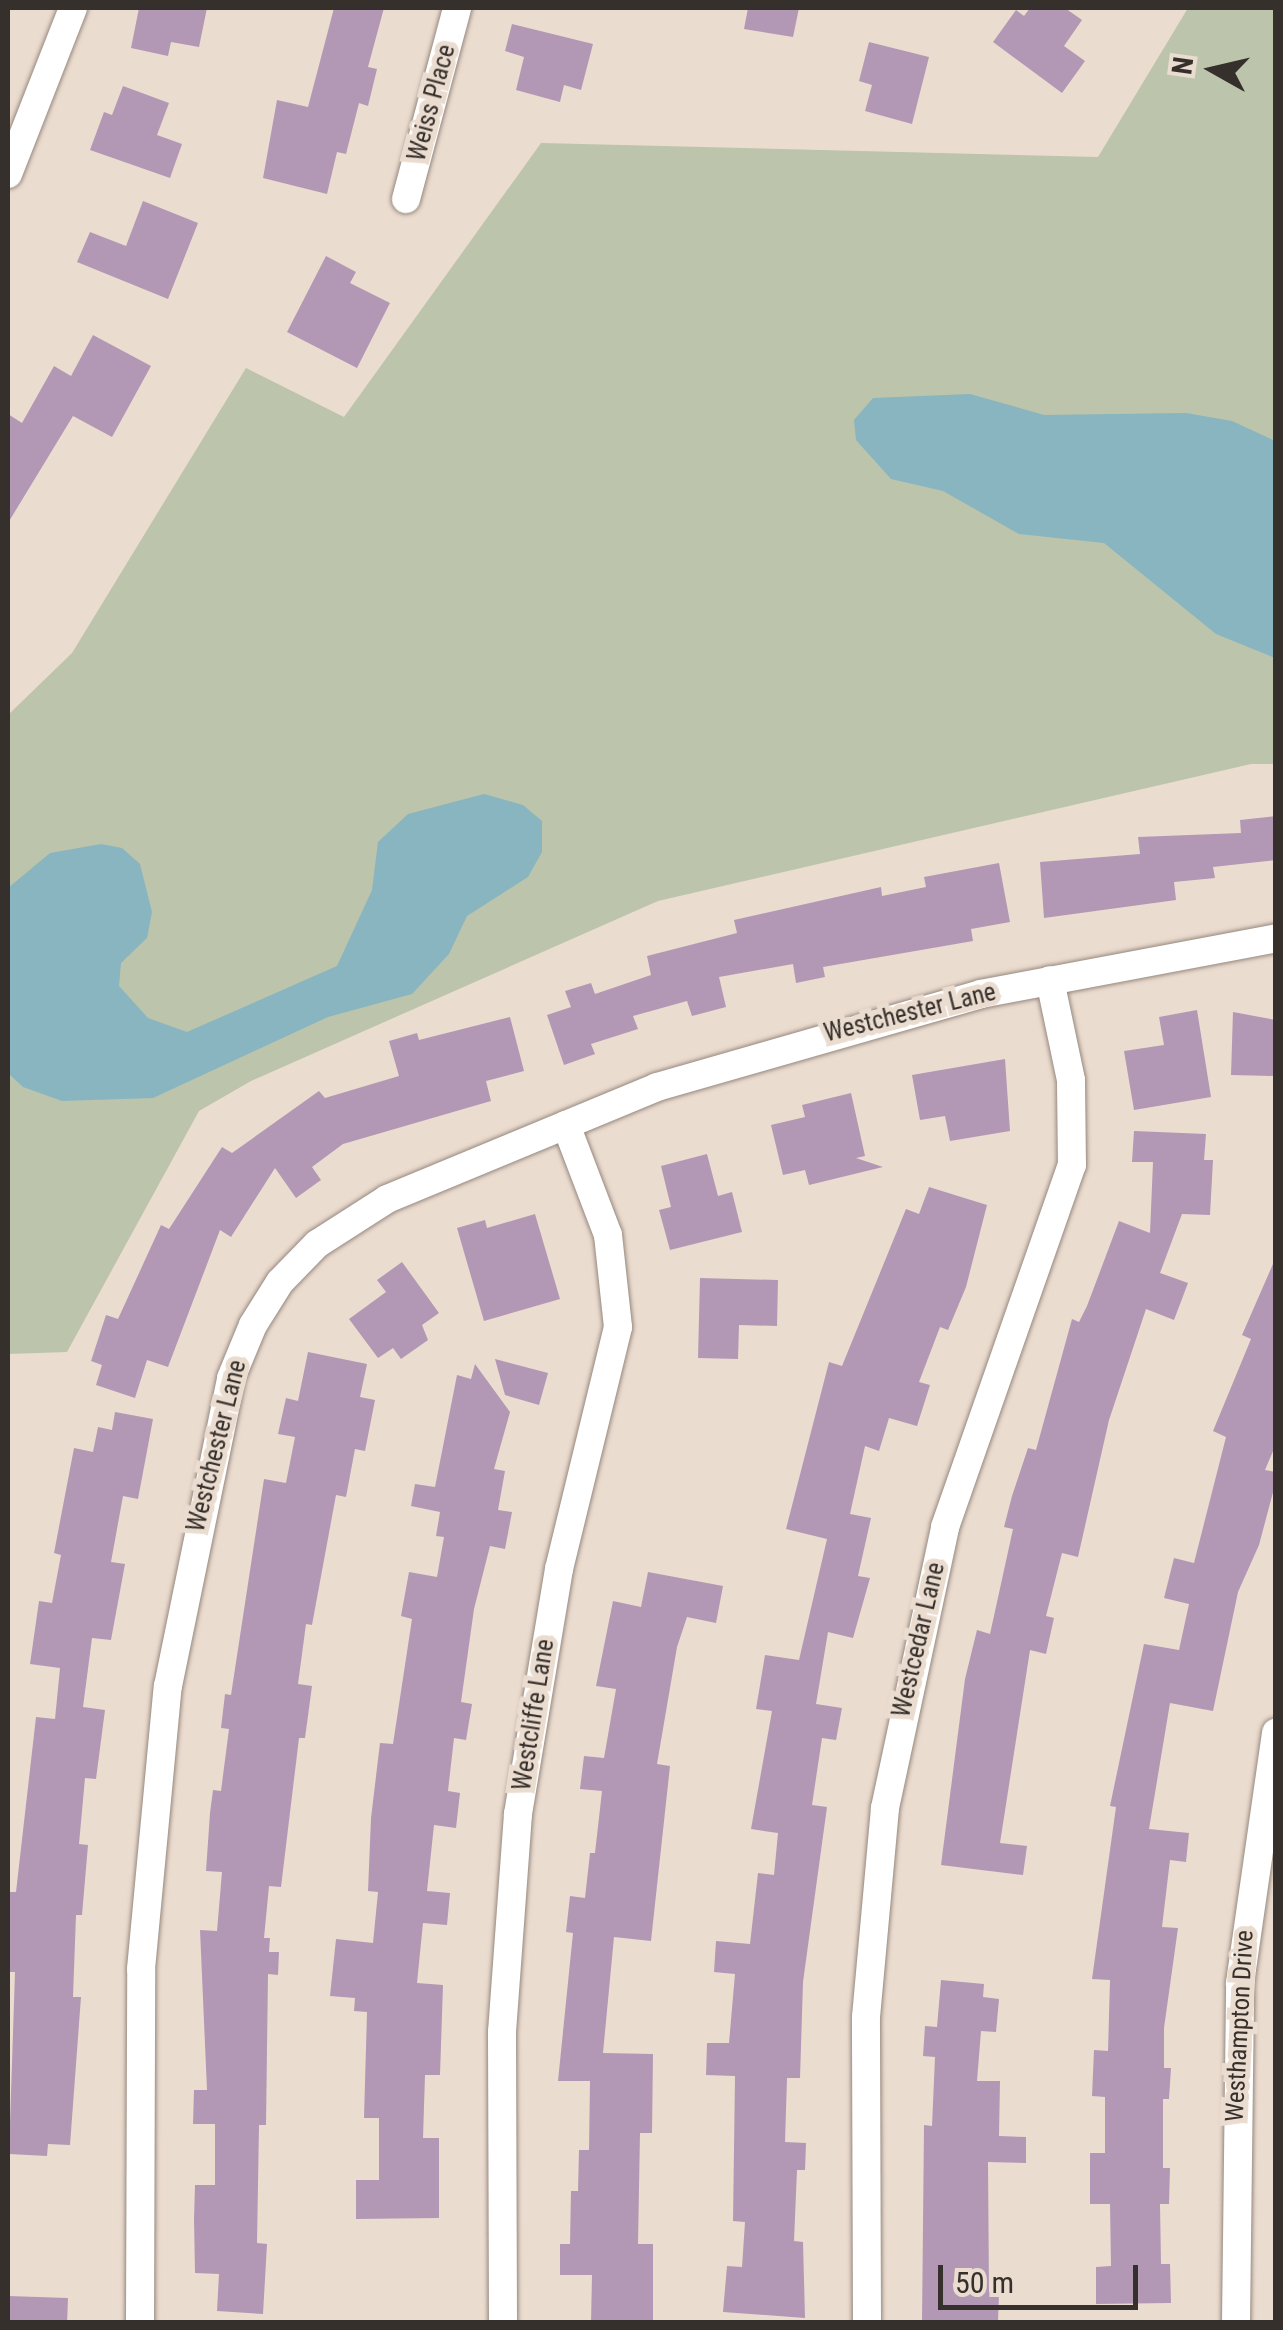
<!DOCTYPE html>
<html>
<head>
<meta charset="utf-8">
<style>
  body { margin:0 }
  #map { position:relative; width:1283px; height:2330px; overflow:hidden; background:#ebdcd0; font-family:"Roboto Condensed",sans-serif }
  div>[style] { position:absolute }
  [style*='--x'] { left:calc(var(--x)*1px); top:calc(var(--y)*1px); width:calc(var(--w)*1px); rotate:calc(var(--a)*1deg) }
  .green>* { inset:0; background:#bcc4ac }
  .water>* { inset:0; background:#88b5bf }
  .building>* { inset:0; background:#b298b4; transform-origin:0 0 }
  .roads { filter:drop-shadow(0 0 2px #96887e) drop-shadow(0 0 2px #96887e) }
  .minor>* { height:28px; margin:-14px; padding:0 14px; transform-origin:14px; border-radius:14px; background:#fff }
  span { translate:-50% -50%; white-space:nowrap; text-align:center; line-height:1.15; -webkit-text-stroke:10px #ebdcd0; paint-order:stroke }
  .street-label { font-size:25px; color:#36302c }
  .frame { position:absolute; inset:0; border:10px solid #36302c; pointer-events:none }
  .north { position:absolute; left:1163px; top:20px; width:100px; height:100px; -webkit-text-stroke:8px #ebdcd0; paint-order:stroke; rotate:278deg; font-size:28px; font-weight:700; line-height:40px; text-align:center; color:#36302c }
  .north::after { content:''; display:block; margin:auto; width:35px; height:45px; background:#36302c; clip-path:polygon(50% 0,100% 100%,50% 72%,0 100%) }
  .scale { position:absolute; left:938px; top:2265px; width:200px; height:45px; box-sizing:border-box; border:5px solid #36302c; border-top:0; padding-left:12px; font-size:30px; line-height:35px; white-space:nowrap; color:#36302c; -webkit-text-stroke:8px #ebdcd0; paint-order:stroke }
</style>
</head>
<body>
<div id="map">
  <div class="green">
    <div style="clip-path:polygon(1188px 8px,1275px 8px,1275px 764px,1251px 764px,658px 901px,251px 1081px,199px 1111px,67px 1352px,8px 1354px,8px 715px,72px 653px,246px 368px,344px 417px,541px 143px,1098px 157px)"></div>
  </div>
  <div class="water">
    <div style="clip-path:polygon(970px 394px,1044px 415px,1186px 413px,1232px 421px,1275px 441px,1275px 658px,1216px 634px,1104px 543px,1019px 534px,943px 491px,891px 479px,856px 440px,854px 420px,873px 398px)"></div>
    <div style="clip-path:polygon(484px 794px,523px 805px,542px 821px,542px 852px,528px 877px,467px 916px,449px 954px,412px 994px,328px 1017px,153px 1098px,62px 1101px,23px 1087px,8px 1073px,8px 888px,50px 853px,101px 844px,122px 848px,140px 864px,152px 912px,147px 938px,121px 963px,119px 986px,148px 1018px,187px 1032px,337px 966px,372px 890px,378px 842px,408px 814px)"></div>
  </div>
  <div class="building">
    <div style="clip-path:polygon(139px 8px,207px 8px,199px 47px,171px 42px,168px 56px,131px 48px)"></div>
    <div style="clip-path:polygon(334px 8px,384px 8px,368px 67px,377px 69px,368px 106px,359px 103px,346px 154px,337px 152px,327px 194px,263px 178px,277px 100px,308px 107px)"></div>
    <div style="clip-path:polygon(748px 8px,799px 8px,793px 37px,744px 29px)"></div>
    <div style="clip-path:polygon(1030px 8px,1065px 8px,1082px 20px,1064px 46px,1085px 61px,1062px 93px,993px 42px,1016px 10px,1024px 16px)"></div>
    <div style="clip-path:polygon(512px 24px,593px 44px,581px 90px,564px 85px,560px 102px,516px 90px,524px 57px,505px 51px)"></div>
    <div style="clip-path:polygon(869px 42px,929px 57px,912px 124px,865px 111px,872px 85px,859px 81px)"></div>
    <div style="clip-path:polygon(123px 86px,169px 103px,157px 135px,182px 144px,170px 178px,90px 150px,104px 112px,112px 115px)"></div>
    <div style="clip-path:polygon(143px 201px,198px 223px,168px 299px,77px 262px,90px 232px,126px 246px)"></div>
    <div style="clip-path:polygon(326px 256px,356px 272px,350px 283px,390px 303px,357px 368px,287px 332px)"></div>
    <div style="clip-path:polygon(93px 335px,151px 366px,112px 437px,73px 416px,8px 523px,8px 414px,22px 423px,54px 366px,71px 376px)"></div>
    <div style="clip-path:polygon(1276px 816px,1276px 860px,1213px 867px,1215px 878px,1174px 882px,1176px 900px,1044px 918px,1040px 862px,1140px 854px,1138px 837px,1241px 833px,1240px 820px)"></div>
    <div style="clip-path:polygon(999px 863px,1010px 922px,971px 929px,973px 941px,823px 967px,825px 977px,796px 983px,793px 964px,719px 977px,726px 1007px,692px 1016px,687px 1001px,633px 1016px,638px 1029px,591px 1044px,595px 1054px,564px 1065px,547px 1015px,571px 1007px,565px 991px,591px 983px,595px 994px,651px 975px,647px 956px,737px 933px,734px 920px,881px 887px,882px 896px,926px 887px,924px 877px)"></div>
    <div style="clip-path:polygon(1197px 1010px,1211px 1097px,1134px 1110px,1124px 1051px,1164px 1045px,1159px 1017px)"></div>
    <div style="clip-path:polygon(1233px 1012px,1276px 1020px,1276px 1076px,1231px 1075px)"></div>
    <div style="clip-path:polygon(510px 1017px,524px 1071px,486px 1081px,491px 1101px,343px 1144px,312px 1167px,321px 1180px,296px 1198px,275px 1168px,231px 1237px,220px 1230px,168px 1367px,147px 1360px,135px 1398px,96px 1385px,102px 1365px,91px 1361px,106px 1315px,118px 1319px,161px 1225px,169px 1229px,222px 1147px,232px 1153px,319px 1091px,325px 1098px,399px 1076px,389px 1041px,417px 1033px,419px 1040px)"></div>
    <div style="clip-path:polygon(1005px 1059px,1010px 1131px,950px 1141px,945px 1116px,920px 1120px,912px 1075px)"></div>
    <div style="clip-path:polygon(851px 1093px,865px 1156px,856px 1158px,883px 1167px,809px 1185px,805px 1170px,783px 1175px,771px 1125px,805px 1117px,802px 1105px)"></div>
    <div style="clip-path:polygon(1134px 1131px,1206px 1134px,1204px 1160px,1213px 1160px,1210px 1215px,1182px 1214px,1160px 1273px,1188px 1283px,1174px 1320px,1146px 1309px,1109px 1420px,1078px 1557px,1062px 1553px,1046px 1616px,1054px 1618px,1046px 1654px,1030px 1650px,1000px 1843px,1027px 1846px,1023px 1875px,941px 1865px,965px 1679px,977px 1630px,990px 1634px,1013px 1529px,1004px 1527px,1012px 1496px,1028px 1448px,1036px 1450px,1072px 1319px,1079px 1322px,1087px 1306px,1119px 1221px,1150px 1233px,1153px 1162px,1132px 1162px)"></div>
    <div style="clip-path:polygon(707px 1154px,718px 1196px,732px 1192px,742px 1232px,670px 1250px,659px 1210px,671px 1207px,661px 1166px)"></div>
    <div style="clip-path:polygon(929px 1187px,987px 1205px,966px 1287px,948px 1330px,940px 1327px,919px 1382px,930px 1385px,917px 1426px,889px 1418px,879px 1451px,865px 1446px,850px 1514px,871px 1518px,858px 1576px,870px 1578px,853px 1638px,828px 1632px,816px 1704px,842px 1708px,836px 1740px,822px 1738px,812px 1805px,827px 1807px,803px 1982px,800px 2078px,787px 2078px,785px 2142px,806px 2143px,805px 2170px,797px 2170px,794px 2241px,803px 2242px,805px 2318px,723px 2312px,727px 2266px,742px 2267px,745px 2222px,733px 2221px,735px 2076px,706px 2075px,707px 2043px,729px 2043px,735px 1974px,714px 1972px,716px 1941px,750px 1944px,758px 1873px,774px 1875px,778px 1833px,751px 1829px,772px 1711px,756px 1709px,765px 1655px,799px 1660px,827px 1539px,786px 1529px,829px 1362px,842px 1366px,906px 1209px,919px 1214px)"></div>
    <div style="clip-path:polygon(535px 1214px,560px 1299px,484px 1321px,457px 1228px,485px 1220px,487px 1228px)"></div>
    <div style="clip-path:polygon(1276px 1257px,1276px 1444px,1265px 1470px,1276px 1472px,1276px 1481px,1259px 1545px,1238px 1592px,1213px 1711px,1170px 1703px,1149px 1829px,1189px 1833px,1186px 1862px,1170px 1860px,1162px 1927px,1178px 1928px,1164px 2028px,1164px 2068px,1171px 2068px,1169px 2099px,1163px 2099px,1163px 2168px,1170px 2168px,1169px 2204px,1160px 2204px,1161px 2264px,1170px 2264px,1171px 2303px,1096px 2304px,1096px 2267px,1111px 2266px,1110px 2204px,1090px 2204px,1090px 2153px,1105px 2153px,1105px 2097px,1092px 2096px,1094px 2050px,1108px 2051px,1110px 1980px,1092px 1979px,1116px 1807px,1110px 1806px,1144px 1644px,1179px 1650px,1189px 1604px,1164px 1598px,1174px 1558px,1194px 1563px,1226px 1437px,1213px 1431px,1251px 1339px,1242px 1335px)"></div>
    <div style="clip-path:polygon(402px 1262px,439px 1313px,422px 1325px,428px 1340px,401px 1359px,393px 1348px,378px 1358px,349px 1319px,386px 1292px,377px 1280px)"></div>
    <div style="clip-path:polygon(700px 1278px,778px 1280px,777px 1326px,739px 1325px,738px 1359px,698px 1358px)"></div>
    <div style="clip-path:polygon(308px 1352px,367px 1364px,360px 1397px,375px 1400px,365px 1451px,355px 1449px,346px 1497px,336px 1495px,312px 1625px,306px 1624px,298px 1684px,312px 1686px,305px 1738px,299px 1738px,281px 1887px,269px 1886px,264px 1938px,270px 1938px,269px 1952px,279px 1952px,278px 1975px,268px 1974px,266px 2125px,259px 2125px,257px 2243px,267px 2244px,263px 2314px,217px 2311px,219px 2274px,195px 2273px,194px 2219px,195px 2185px,215px 2185px,215px 2124px,193px 2124px,194px 2090px,207px 2090px,200px 1930px,217px 1931px,222px 1872px,206px 1871px,210px 1813px,213px 1790px,221px 1791px,229px 1729px,221px 1728px,225px 1694px,231px 1695px,264px 1479px,286px 1483px,295px 1437px,278px 1434px,286px 1398px,298px 1401px)"></div>
    <div style="clip-path:polygon(495px 1359px,548px 1373px,539px 1405px,505px 1395px)"></div>
    <div style="clip-path:polygon(475px 1364px,510px 1412px,494px 1469px,505px 1471px,498px 1510px,512px 1512px,505px 1549px,490px 1546px,474px 1609px,461px 1702px,472px 1704px,466px 1740px,454px 1738px,448px 1791px,460px 1793px,456px 1828px,434px 1825px,427px 1891px,450px 1893px,447px 1925px,423px 1923px,417px 1983px,443px 1985px,440px 2075px,425px 2075px,423px 2138px,439px 2138px,439px 2218px,356px 2219px,356px 2180px,379px 2180px,379px 2118px,364px 2118px,367px 2012px,354px 2011px,355px 1998px,330px 1996px,336px 1939px,373px 1943px,378px 1892px,368px 1891px,371px 1818px,380px 1743px,393px 1744px,412px 1619px,401px 1616px,409px 1572px,437px 1577px,444px 1537px,436px 1536px,440px 1512px,411px 1506px,415px 1484px,435px 1487px,457px 1375px,471px 1379px)"></div>
    <div style="clip-path:polygon(115px 1412px,153px 1419px,138px 1499px,123px 1496px,111px 1562px,125px 1564px,111px 1640px,92px 1638px,83px 1707px,105px 1710px,96px 1779px,85px 1778px,79px 1844px,88px 1845px,82px 1915px,76px 1915px,73px 1997px,81px 1997px,70px 2145px,48px 2144px,47px 2156px,9px 2154px,15px 1972px,8px 1972px,8px 1892px,16px 1892px,36px 1717px,55px 1719px,60px 1668px,30px 1664px,39px 1601px,52px 1603px,61px 1555px,54px 1553px,74px 1448px,93px 1452px,98px 1427px,112px 1430px)"></div>
    <div style="clip-path:polygon(648px 1572px,723px 1586px,716px 1623px,687px 1617px,677px 1647px,657px 1764px,670px 1766px,651px 1941px,614px 1937px,603px 2053px,653px 2054px,652px 2133px,640px 2133px,638px 2244px,653px 2244px,653px 2322px,591px 2322px,592px 2275px,560px 2275px,560px 2244px,570px 2244px,571px 2191px,578px 2191px,579px 2150px,589px 2150px,590px 2081px,558px 2081px,573px 1933px,566px 1932px,570px 1896px,585px 1898px,590px 1853px,595px 1853px,602px 1791px,580px 1789px,584px 1756px,604px 1758px,616px 1689px,596px 1686px,613px 1601px,641px 1607px)"></div>
    <div style="clip-path:polygon(941px 1980px,984px 1984px,983px 1997px,999px 1999px,996px 2032px,981px 2031px,977px 2081px,1000px 2081px,999px 2136px,1026px 2137px,1026px 2163px,988px 2162px,989px 2292px,999px 2293px,998px 2322px,922px 2322px,924px 2125px,932px 2126px,935px 2057px,923px 2056px,925px 2026px,937px 2027px)"></div>
    <div style="left:8px;top:2296px;width:60px;height:26px;rotate:2deg"></div>
  </div>
  <div class="roads">
    <div class="minor">
      <div style="--x:8;--y:174;--w:178;--a:-68.6"></div>
      <div style="--x:406;--y:199;--w:198;--a:-75"></div>
      <div style="--x:140;--y:2322;--w:353;--a:-89.8"></div>
      <div style="--x:141;--y:1969;--w:284;--a:-84.6"></div>
      <div style="--x:168;--y:1686;--w:314;--a:-78.4"></div>
      <div style="--x:231;--y:1378;--w:57;--a:-67.5"></div>
      <div style="--x:253;--y:1325;--w:51;--a:-57.9"></div>
      <div style="--x:280;--y:1282;--w:53;--a:-45.8"></div>
      <div style="--x:317;--y:1244;--w:83;--a:-32.7"></div>
      <div style="--x:387;--y:1199;--w:292;--a:-22.5"></div>
      <div style="--x:657;--y:1087;--w:337;--a:-16"></div>
      <div style="--x:981;--y:994;--w:300;--a:-10.7"></div>
      <div style="--x:503;--y:2322;--w:290;--a:-90.2"></div>
      <div style="--x:502;--y:2032;--w:219;--a:-85.8"></div>
      <div style="--x:518;--y:1814;--w:248;--a:-80.5"></div>
      <div style="--x:559;--y:1569;--w:249;--a:-76.3"></div>
      <div style="--x:618;--y:1327;--w:93;--a:-96.2"></div>
      <div style="--x:608;--y:1235;--w:118;--a:-110.9"></div>
      <div style="--x:867;--y:2322;--w:305;--a:-90.2"></div>
      <div style="--x:866;--y:2017;--w:210;--a:-84.8"></div>
      <div style="--x:885;--y:1808;--w:287;--a:-77.9"></div>
      <div style="--x:945;--y:1527;--w:384;--a:-70.7"></div>
      <div style="--x:1072;--y:1165;--w:85;--a:-90.7"></div>
      <div style="--x:1071;--y:1080;--w:102;--a:-101.9"></div>
      <div style="--x:1236;--y:2322;--w:339;--a:-89.3"></div>
      <div style="--x:1240;--y:1983;--w:253;--a:-81.8"></div>
    </div>
  </div>
  <div class="street-label">
    <span style="left:432px;top:103px;rotate:-75deg">Weiss Place</span>
    <span style="left:910px;top:1013px;rotate:-14deg">Westchester Lane</span>
    <span style="left:217px;top:1446px;rotate:-76deg">Westchester Lane</span>
    <span style="left:919px;top:1640px;rotate:-77deg">Westcedar Lane</span>
    <span style="left:534px;top:1715px;rotate:-81deg">Westcliffe Lane</span>
    <span style="left:1240px;top:2026px;rotate:-87deg">Westhampton Drive</span>
  </div>
  <div class="frame"></div>
  <div class="north">N</div>
  <div class="scale">50 m</div>
</div>
</body>
</html>
